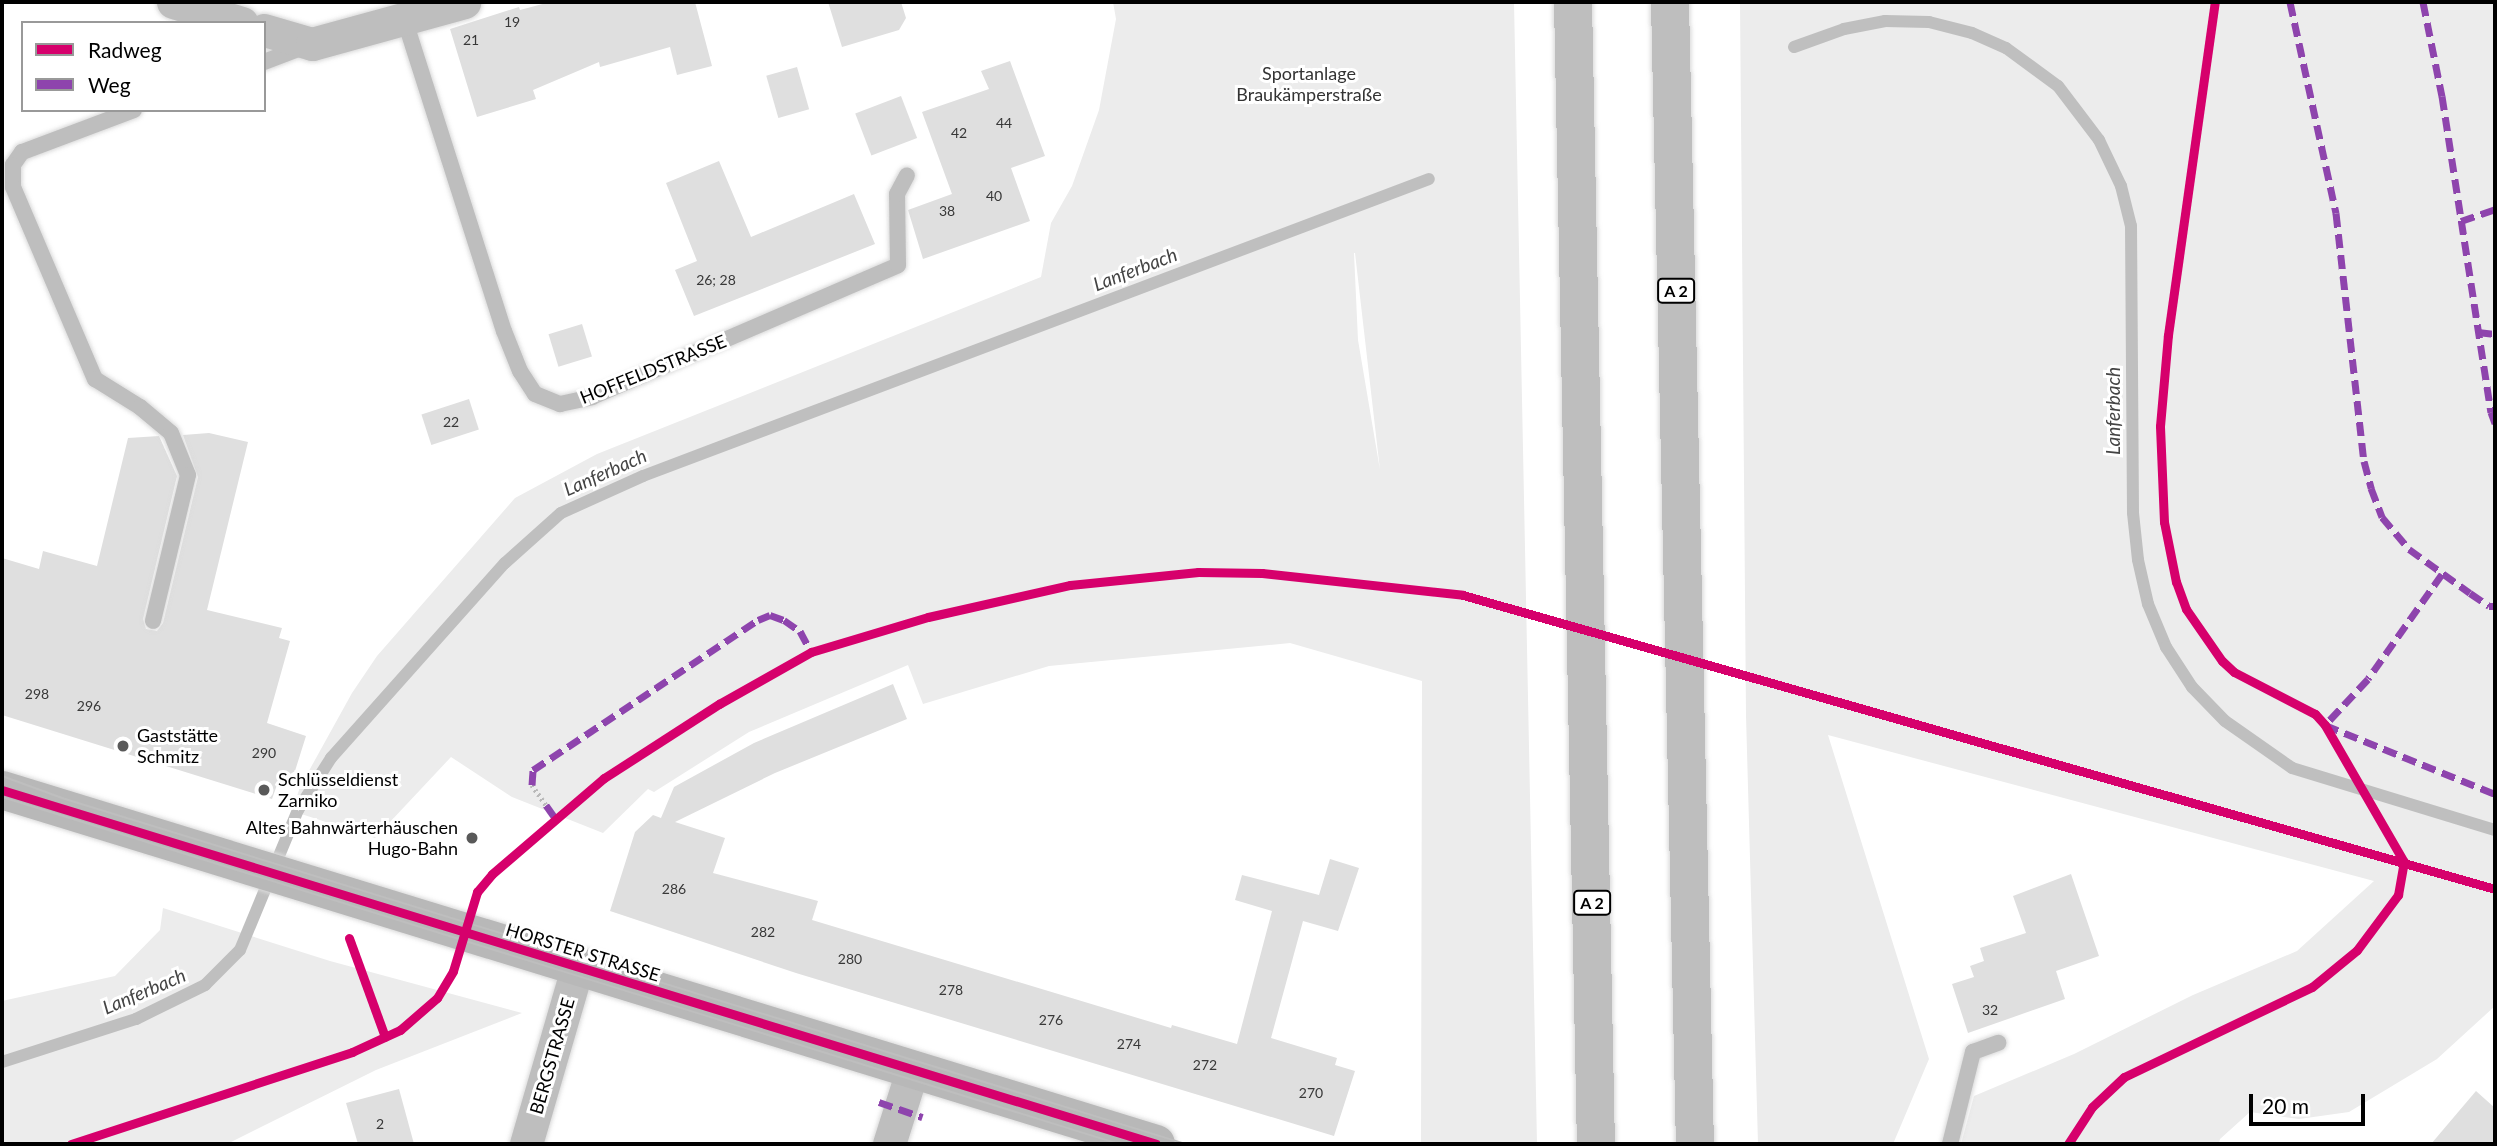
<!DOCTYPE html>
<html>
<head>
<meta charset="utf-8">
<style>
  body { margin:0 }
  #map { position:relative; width:2497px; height:1146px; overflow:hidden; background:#fff; font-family:Lato,sans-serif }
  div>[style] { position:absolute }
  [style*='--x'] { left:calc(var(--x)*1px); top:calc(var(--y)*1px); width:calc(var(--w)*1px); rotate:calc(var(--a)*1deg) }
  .green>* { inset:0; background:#ececec }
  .stream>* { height:12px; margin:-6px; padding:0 6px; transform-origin:6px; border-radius:6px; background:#bfbfbf }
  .building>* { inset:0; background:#dfdfdf; transform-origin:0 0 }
  .path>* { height:4.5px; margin-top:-2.25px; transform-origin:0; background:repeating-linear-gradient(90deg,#b9b9b9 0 2px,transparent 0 5.5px) }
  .roads { filter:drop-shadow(0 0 2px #dbdbdb) drop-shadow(0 0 2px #dbdbdb) }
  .lane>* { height:16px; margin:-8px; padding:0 8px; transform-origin:8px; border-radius:8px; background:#bebebe }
  .street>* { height:33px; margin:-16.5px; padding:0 16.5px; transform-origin:16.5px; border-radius:16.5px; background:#bebebe }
  .secondary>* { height:38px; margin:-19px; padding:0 19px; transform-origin:19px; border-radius:19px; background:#b8b8b8 }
  .highway>* { height:38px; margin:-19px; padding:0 19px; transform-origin:19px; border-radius:19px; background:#bebebe }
  .tram>* { height:2px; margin:-1px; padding:0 1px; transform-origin:1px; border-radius:1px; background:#bebebe }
  .quiet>* { height:7px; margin-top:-3.5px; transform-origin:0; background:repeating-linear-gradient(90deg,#8e44ad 0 14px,transparent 0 21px) }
  .cycleway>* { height:9px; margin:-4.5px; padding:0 4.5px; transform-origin:4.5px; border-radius:4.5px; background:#d6006c }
  .dots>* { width:19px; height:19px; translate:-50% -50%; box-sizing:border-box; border:4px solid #fff; border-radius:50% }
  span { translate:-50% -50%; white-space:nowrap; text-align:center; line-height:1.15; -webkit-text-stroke:6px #fff; paint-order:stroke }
  .number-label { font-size:14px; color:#383838 }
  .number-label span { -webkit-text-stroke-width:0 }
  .shield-label span { padding:2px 5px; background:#fff; border:2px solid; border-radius:5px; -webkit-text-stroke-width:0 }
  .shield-label { font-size:16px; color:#000; font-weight:700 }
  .park-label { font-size:18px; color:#333 }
  .street-label { font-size:18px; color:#000 }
  .poi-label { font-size:18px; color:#000 }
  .left { translate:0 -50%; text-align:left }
  .right { translate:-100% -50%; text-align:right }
  .water-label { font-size:19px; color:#444; font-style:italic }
  .frame { position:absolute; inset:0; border:4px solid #000; pointer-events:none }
  .legend { position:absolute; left:21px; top:21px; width:245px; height:91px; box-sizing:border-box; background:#fff; border:2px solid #999; margin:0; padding:9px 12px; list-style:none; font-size:21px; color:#000 }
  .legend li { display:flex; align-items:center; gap:14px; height:35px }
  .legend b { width:35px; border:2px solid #999 }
  .scale { position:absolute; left:2249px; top:1094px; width:116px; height:32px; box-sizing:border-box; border:4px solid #000; border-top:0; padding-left:9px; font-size:21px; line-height:24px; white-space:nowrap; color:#000; -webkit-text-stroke:5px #fff; paint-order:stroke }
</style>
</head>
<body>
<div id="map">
  <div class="green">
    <div style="clip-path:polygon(evenodd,1113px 2px,1514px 2px,1537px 1144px,1421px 1144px,1422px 681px,1290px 643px,1049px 666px,923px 704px,908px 665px,749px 732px,654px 792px,648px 789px,603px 833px,512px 797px,451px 757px,375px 838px,292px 811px,300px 787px,352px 693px,377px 656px,515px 498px,597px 454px,1041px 277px,1051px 223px,1072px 186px,1099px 110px,1116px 19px,1113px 2px,1354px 253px,1355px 253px,1380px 470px,1358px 340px,1354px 253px)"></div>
    <div style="clip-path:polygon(1740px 2px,2495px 2px,2495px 1006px,2437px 1059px,2349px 1112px,2299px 1119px,2250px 1112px,2220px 1139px,2219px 1144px,1961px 1144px,1974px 1096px,2074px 1054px,2193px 995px,2297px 951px,2374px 881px,1828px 735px,1929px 1059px,1893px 1144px,1758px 1144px,1746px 716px)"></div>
    <div style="clip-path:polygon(163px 908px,330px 961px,522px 1013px,376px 1070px,227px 1144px,2px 1144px,2px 1001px,115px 976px,160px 930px)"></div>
  </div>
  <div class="stream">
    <div style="--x:1794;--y:47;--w:53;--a:-19.8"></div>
    <div style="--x:1844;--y:29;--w:42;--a:-11"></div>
    <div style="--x:1885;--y:21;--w:44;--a:1.3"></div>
    <div style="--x:1929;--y:22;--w:44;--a:14.3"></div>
    <div style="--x:1972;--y:33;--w:37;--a:24"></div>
    <div style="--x:2006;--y:48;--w:64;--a:36.2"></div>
    <div style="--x:2058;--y:86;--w:68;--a:52.8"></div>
    <div style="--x:2099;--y:140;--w:51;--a:64.4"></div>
    <div style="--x:2121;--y:186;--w:41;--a:76"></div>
    <div style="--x:2131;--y:226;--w:287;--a:89.6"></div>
    <div style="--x:2133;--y:513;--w:47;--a:83.9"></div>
    <div style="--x:2138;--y:560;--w:45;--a:77.2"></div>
    <div style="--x:2148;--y:604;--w:47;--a:67.3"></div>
    <div style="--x:2166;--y:647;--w:48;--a:57"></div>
    <div style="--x:2192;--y:687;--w:47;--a:45.9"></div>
    <div style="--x:2225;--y:721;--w:82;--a:35"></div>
    <div style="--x:2292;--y:768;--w:212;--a:17"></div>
    <div style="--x:2;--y:1062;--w:141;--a:-17.8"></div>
    <div style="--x:136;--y:1019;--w:77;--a:-26.2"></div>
    <div style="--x:205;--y:985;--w:49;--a:-45"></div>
    <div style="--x:240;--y:950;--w:152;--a:-67.5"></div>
    <div style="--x:298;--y:810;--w:62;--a:-57.6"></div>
    <div style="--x:331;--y:758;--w:261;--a:-48.3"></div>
    <div style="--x:505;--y:563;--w:75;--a:-41.8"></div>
    <div style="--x:561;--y:513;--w:90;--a:-24.3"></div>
    <div style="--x:643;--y:476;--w:840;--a:-20.7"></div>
  </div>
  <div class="building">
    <div style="clip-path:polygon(550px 2px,695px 2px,712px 66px,677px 75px,670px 47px,600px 67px,599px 62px,533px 90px,536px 99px,477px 117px,450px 29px,519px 7px,520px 10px)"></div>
    <div style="clip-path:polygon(828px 2px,901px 2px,906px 18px,899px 30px,842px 47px)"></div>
    <div style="clip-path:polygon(1010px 61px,1045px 156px,1011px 168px,1030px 221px,923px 259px,908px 210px,952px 194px,922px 112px,989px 89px,981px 71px)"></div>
    <div style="left:797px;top:67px;width:44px;height:32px;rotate:74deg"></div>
    <div style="left:901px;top:96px;width:45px;height:49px;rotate:69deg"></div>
    <div style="clip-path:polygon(719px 161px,751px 237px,854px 194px,875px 244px,694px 316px,675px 270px,697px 261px,666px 183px)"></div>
    <div style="left:582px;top:324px;width:34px;height:35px;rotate:73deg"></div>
    <div style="left:469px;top:399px;width:32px;height:50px;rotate:72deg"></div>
    <div style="clip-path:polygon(209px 433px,248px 442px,207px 610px,282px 628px,279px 638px,290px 641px,267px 723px,306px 736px,295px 771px,278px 782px,272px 799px,2px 715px,2px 558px,39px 569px,43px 551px,97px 566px,128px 438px,159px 436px,177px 476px,143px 619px,146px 629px,157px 631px,163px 623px,198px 477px,183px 435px)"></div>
    <div style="clip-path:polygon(893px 684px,907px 719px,775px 773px,675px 822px,725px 838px,713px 873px,818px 901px,812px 920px,1171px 1028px,1172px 1025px,1237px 1044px,1272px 911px,1235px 900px,1242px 875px,1319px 895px,1330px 859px,1359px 868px,1338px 931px,1303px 921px,1271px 1038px,1337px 1058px,1335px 1065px,1355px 1071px,1334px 1136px,796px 973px,610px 911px,635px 832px,653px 815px,661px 818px,674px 787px,754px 743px)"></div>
    <div style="clip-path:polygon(2071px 874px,2099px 956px,2056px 971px,2065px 999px,1968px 1033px,1952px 984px,1974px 977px,1970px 966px,1984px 961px,1980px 948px,2026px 933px,2013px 896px)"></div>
    <div style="clip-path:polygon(399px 1089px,414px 1144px,358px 1144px,346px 1103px)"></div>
    <div style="clip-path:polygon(2476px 1091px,2495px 1108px,2495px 1144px,2431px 1144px)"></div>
  </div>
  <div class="path">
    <div style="--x:532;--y:785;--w:24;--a:55"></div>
  </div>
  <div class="roads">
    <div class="lane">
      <div style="--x:404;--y:18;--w:329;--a:72.3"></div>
      <div style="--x:504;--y:331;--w:43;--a:68.2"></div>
      <div style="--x:520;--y:371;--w:27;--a:57"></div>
      <div style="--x:535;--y:394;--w:27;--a:22"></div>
      <div style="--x:560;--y:404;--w:33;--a:-12"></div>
      <div style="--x:592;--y:397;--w:333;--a:-23.3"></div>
      <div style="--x:898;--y:265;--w:71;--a:-90.8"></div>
      <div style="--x:897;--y:194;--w:21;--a:-62"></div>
      <div style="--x:264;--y:62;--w:45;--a:-20.9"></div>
      <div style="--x:134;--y:110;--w:120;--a:159.4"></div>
      <div style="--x:22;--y:152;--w:16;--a:125"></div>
      <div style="--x:13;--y:165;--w:22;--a:90"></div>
      <div style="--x:13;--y:187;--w:209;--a:66.9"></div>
      <div style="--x:95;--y:379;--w:53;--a:31.9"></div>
      <div style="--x:140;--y:407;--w:40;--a:40"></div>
      <div style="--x:171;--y:433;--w:45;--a:68"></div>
      <div style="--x:188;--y:475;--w:150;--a:103.5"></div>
      <div style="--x:1950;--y:1144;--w:95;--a:-76"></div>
      <div style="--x:1973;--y:1052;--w:27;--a:-20"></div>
    </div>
    <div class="street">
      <div style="--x:173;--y:2;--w:72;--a:16.9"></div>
      <div style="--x:264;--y:30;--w:50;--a:16.3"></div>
      <div style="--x:312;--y:44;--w:158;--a:-15.4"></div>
      <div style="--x:526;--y:1144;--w:183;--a:-73.8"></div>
      <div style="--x:889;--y:1144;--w:77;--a:-72.5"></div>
    </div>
    <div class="secondary">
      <div style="--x:2;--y:790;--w:1207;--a:17.05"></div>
    </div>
    <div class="highway">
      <div style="--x:1573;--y:2;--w:1142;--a:88.85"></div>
      <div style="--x:1670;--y:2;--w:1142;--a:88.75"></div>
    </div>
  </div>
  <div class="tram">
    <div style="--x:2;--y:776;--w:67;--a:20.1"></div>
    <div style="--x:65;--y:799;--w:1173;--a:17.11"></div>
    <div style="--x:2;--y:797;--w:1170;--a:17.26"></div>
  </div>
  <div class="quiet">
    <div style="--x:2290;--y:2;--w:216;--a:77.7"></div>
    <div style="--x:2336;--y:213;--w:250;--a:83.6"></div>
    <div style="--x:2364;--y:461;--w:28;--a:75"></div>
    <div style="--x:2371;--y:488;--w:31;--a:69"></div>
    <div style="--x:2382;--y:517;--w:42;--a:49.8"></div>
    <div style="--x:2409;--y:549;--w:75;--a:35.8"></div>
    <div style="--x:2470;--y:593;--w:23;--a:34"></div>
    <div style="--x:2489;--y:606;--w:6;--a:0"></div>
    <div style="--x:2423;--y:2;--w:96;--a:78.6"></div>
    <div style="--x:2442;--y:96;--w:320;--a:81.2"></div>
    <div style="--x:2491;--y:412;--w:12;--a:70"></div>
    <div style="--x:2461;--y:221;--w:36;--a:-19"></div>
    <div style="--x:2478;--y:332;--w:17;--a:7"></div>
    <div style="--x:2442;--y:574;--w:128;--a:125.2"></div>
    <div style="--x:2368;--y:679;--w:63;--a:133.1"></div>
    <div style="--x:2325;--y:725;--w:183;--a:22.1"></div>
    <div style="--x:532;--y:785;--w:15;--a:-86"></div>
    <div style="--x:533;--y:770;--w:270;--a:-33.7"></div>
    <div style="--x:758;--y:620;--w:13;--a:-23"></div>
    <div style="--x:770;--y:615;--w:15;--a:20"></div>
    <div style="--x:784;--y:620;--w:19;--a:35"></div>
    <div style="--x:800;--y:631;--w:24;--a:62"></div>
    <div style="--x:546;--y:805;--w:16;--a:55"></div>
    <div style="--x:879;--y:1102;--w:46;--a:19.2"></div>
  </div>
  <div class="cycleway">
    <div style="--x:2;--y:790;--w:1207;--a:17.05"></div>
    <div style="--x:349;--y:938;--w:105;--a:70"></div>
    <div style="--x:71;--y:1144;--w:296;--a:-18.1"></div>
    <div style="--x:352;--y:1052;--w:53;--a:-24.6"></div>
    <div style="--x:400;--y:1030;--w:49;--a:-40.9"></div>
    <div style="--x:437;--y:998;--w:31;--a:-59"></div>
    <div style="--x:453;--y:971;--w:83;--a:-73.1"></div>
    <div style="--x:477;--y:892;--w:23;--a:-50"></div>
    <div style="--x:492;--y:874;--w:148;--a:-40.6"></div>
    <div style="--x:604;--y:778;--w:137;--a:-32.8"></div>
    <div style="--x:719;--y:704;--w:106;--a:-29.5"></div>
    <div style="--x:811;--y:652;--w:122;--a:-16.7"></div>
    <div style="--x:928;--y:617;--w:146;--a:-12.7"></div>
    <div style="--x:1070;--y:585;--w:129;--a:-5.8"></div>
    <div style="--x:1198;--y:572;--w:64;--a:0.9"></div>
    <div style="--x:1262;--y:573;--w:202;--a:6.2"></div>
    <div style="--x:1463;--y:595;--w:1073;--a:15.9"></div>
    <div style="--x:2068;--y:1144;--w:44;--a:-57"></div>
    <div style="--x:2092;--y:1107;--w:44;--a:-43.2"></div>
    <div style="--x:2124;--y:1077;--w:208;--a:-25.6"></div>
    <div style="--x:2312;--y:987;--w:58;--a:-39.4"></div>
    <div style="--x:2357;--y:950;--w:69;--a:-53.3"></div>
    <div style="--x:2398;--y:895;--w:34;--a:-80"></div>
    <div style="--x:2404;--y:862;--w:158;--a:-120"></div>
    <div style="--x:2325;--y:725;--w:15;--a:-132"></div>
    <div style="--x:2315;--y:714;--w:91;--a:-152.6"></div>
    <div style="--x:2234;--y:672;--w:16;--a:-137"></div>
    <div style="--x:2222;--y:661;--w:63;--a:-124.7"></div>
    <div style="--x:2186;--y:609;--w:29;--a:-110"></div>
    <div style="--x:2176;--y:582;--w:61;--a:-101.3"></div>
    <div style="--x:2164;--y:522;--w:96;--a:-92.4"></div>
    <div style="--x:2160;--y:426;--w:91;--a:-85"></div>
    <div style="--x:2168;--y:335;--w:336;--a:-82"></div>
  </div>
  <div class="dots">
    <div style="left:123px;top:746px;background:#595959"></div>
    <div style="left:264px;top:790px;background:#595959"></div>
    <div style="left:472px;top:838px;background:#595959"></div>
  </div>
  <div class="number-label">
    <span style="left:512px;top:22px">19</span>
    <span style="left:471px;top:40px">21</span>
    <span style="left:1004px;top:123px">44</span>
    <span style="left:959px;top:133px">42</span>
    <span style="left:994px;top:196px">40</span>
    <span style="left:947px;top:211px">38</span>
    <span style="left:716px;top:280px">26; 28</span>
    <span style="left:451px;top:422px">22</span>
    <span style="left:37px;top:694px">298</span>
    <span style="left:89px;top:706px">296</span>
    <span style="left:264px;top:753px">290</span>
    <span style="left:674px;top:889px">286</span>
    <span style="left:763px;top:932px">282</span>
    <span style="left:850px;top:959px">280</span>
    <span style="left:951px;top:990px">278</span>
    <span style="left:1990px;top:1010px">32</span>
    <span style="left:1051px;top:1020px">276</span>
    <span style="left:1129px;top:1044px">274</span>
    <span style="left:1205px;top:1065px">272</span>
    <span style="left:1311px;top:1093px">270</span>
    <span style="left:380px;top:1124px">2</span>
  </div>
  <div class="shield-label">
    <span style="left:1676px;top:291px">A 2</span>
    <span style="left:1592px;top:903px">A 2</span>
  </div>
  <div class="park-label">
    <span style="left:1309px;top:84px">Sportanlage<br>Braukämperstraße</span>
  </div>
  <div class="street-label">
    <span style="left:653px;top:369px;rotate:-22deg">HOFFELDSTRASSE</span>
    <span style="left:583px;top:952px;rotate:17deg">HORSTER STRASSE</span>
    <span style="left:552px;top:1056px;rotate:-74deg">BERGSTRASSE</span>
  </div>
  <div class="poi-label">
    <span class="left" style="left:137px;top:746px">Gaststätte<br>Schmitz</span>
    <span class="left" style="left:278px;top:790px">Schlüsseldienst<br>Zarniko</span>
    <span class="right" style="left:458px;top:838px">Altes Bahnwärterhäuschen<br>Hugo-Bahn</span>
  </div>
  <div class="water-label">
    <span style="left:1135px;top:269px;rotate:-21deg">Lanferbach</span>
    <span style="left:2113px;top:411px;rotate:-90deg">Lanferbach</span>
    <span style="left:605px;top:472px;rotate:-24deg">Lanferbach</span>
    <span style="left:144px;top:991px;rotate:-23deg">Lanferbach</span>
  </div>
  <div class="frame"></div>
  <ul class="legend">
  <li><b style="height:9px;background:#d6006c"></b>Radweg</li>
  <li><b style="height:9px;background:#8e44ad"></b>Weg</li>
  </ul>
  <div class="scale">20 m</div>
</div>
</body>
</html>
